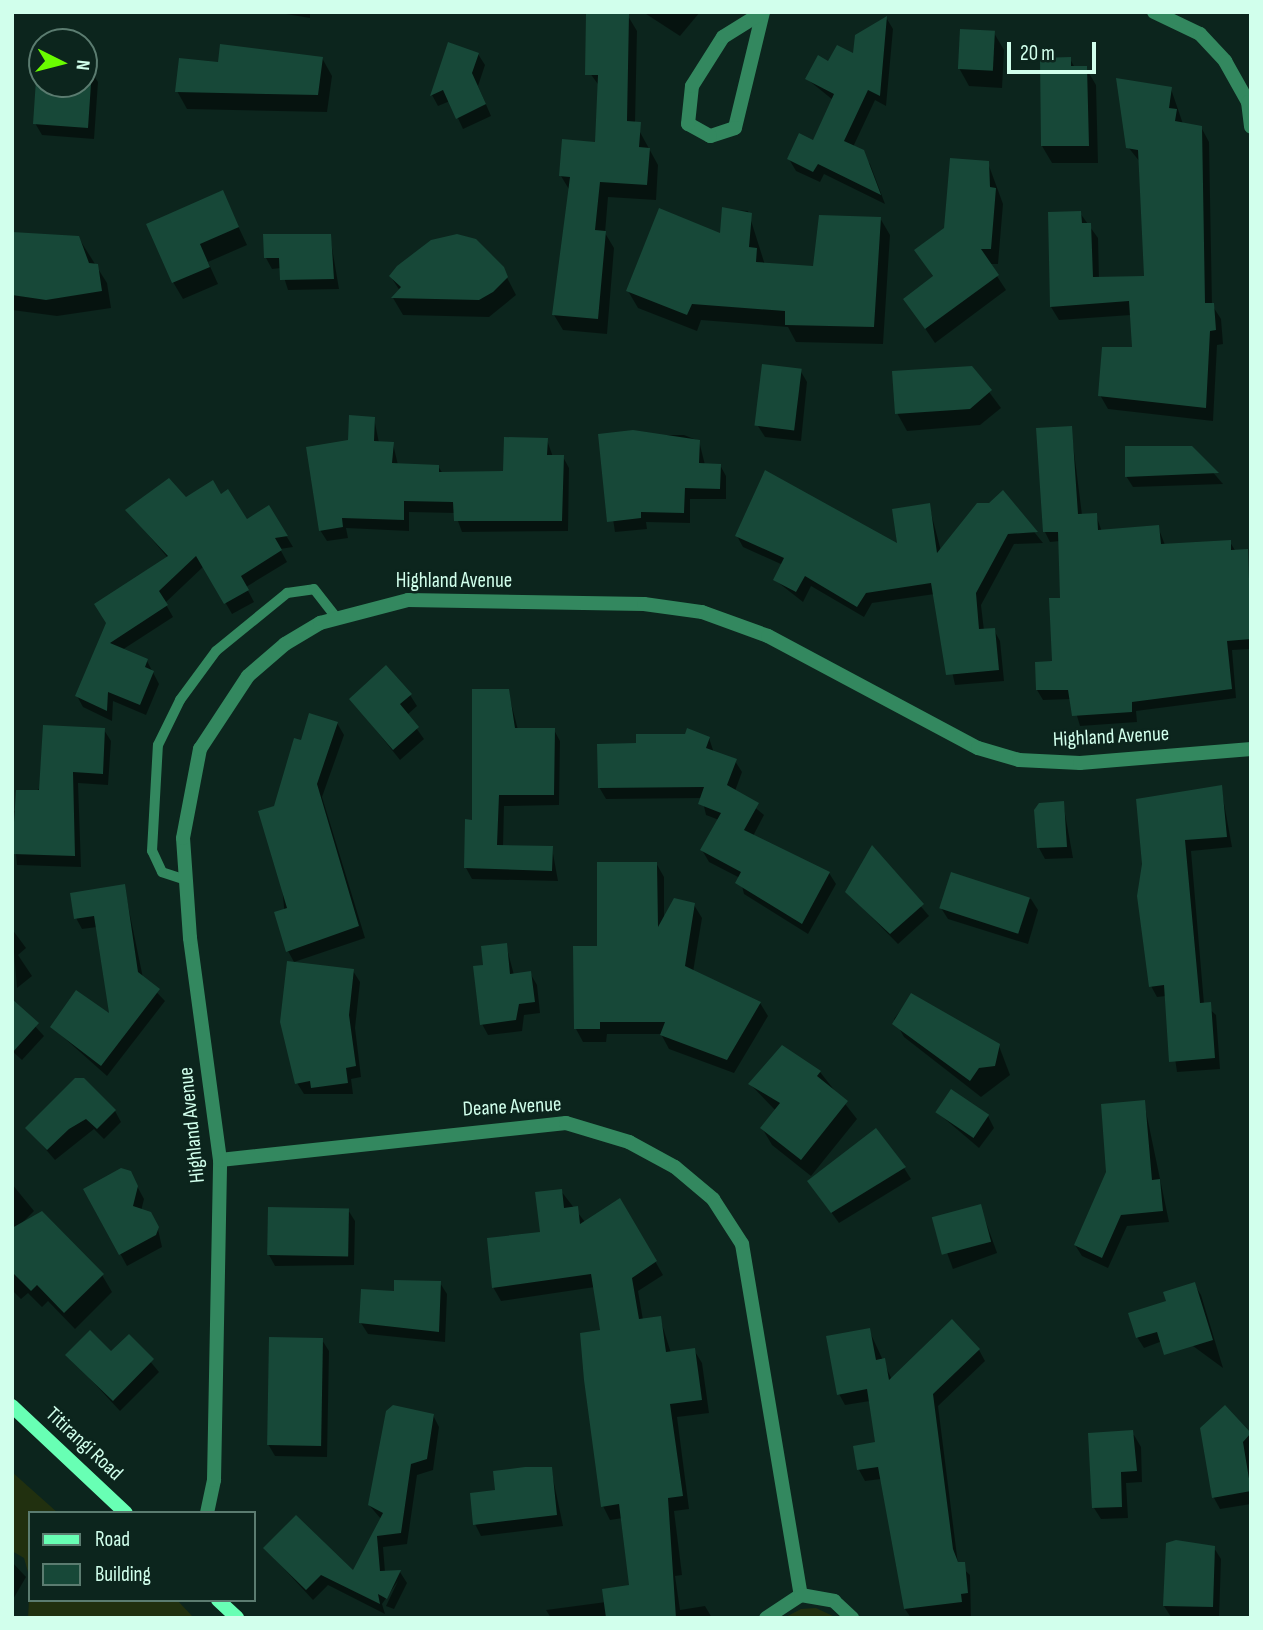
<!DOCTYPE html>
<html>
<head>
<meta charset="utf-8">
<style>
  body { margin:0 }
  #map { position:relative; width:1263px; height:1630px; overflow:hidden; background:#0c251d; font-family:"Sofia Sans Condensed",sans-serif }
  div>[style] { position:absolute }
  [style*='--x'] { left:calc(var(--x)*1px); top:calc(var(--y)*1px); width:calc(var(--w)*1px); rotate:calc(var(--a)*1deg) }
  .green>* { inset:0; background:#21300f }
  .shadow>* { inset:0; background:#0007; transform-origin:0 0 }
  .building>* { inset:0; background:#174838; transform-origin:0 0 }
  .service>* { height:10px; margin:-5px; padding:0 5px; transform-origin:5px; border-radius:5px; background:#33885f }
  .minor>* { height:14px; margin:-7px; padding:0 7px; transform-origin:7px; border-radius:7px; background:#33885f }
  .secondary>* { height:14px; margin:-7px; padding:0 7px; transform-origin:7px; border-radius:7px; background:#68ffb4 }
  span { translate:-50% -50%; white-space:nowrap; text-align:center; line-height:1.15; -webkit-text-stroke:5px #0c251d; paint-order:stroke }
  .street-label { font-size:21px; color:#d1ffec }
  .frame { position:absolute; inset:0; border:14px solid #d1ffec; pointer-events:none }
  .legend { position:absolute; left:28px; top:1511px; width:228px; height:91px; box-sizing:border-box; background:#0c251d; border:2px solid #5b7c70; margin:0; padding:9px 12px; list-style:none; font-size:21px; color:#d1ffec }
  .legend li { display:flex; align-items:center; gap:14px; height:35px }
  .legend b { width:35px; border:2px solid #5b7c70 }
  .north { position:absolute; left:28px; top:28px; width:70px; height:70px; box-sizing:border-box; background:#0c251d; border:2px solid #5b7c70; border-radius:50%; rotate:96deg; font-size:19px; font-weight:700; line-height:28px; text-align:center; color:#d1ffec }
  .north::after { content:''; display:block; margin:auto; width:24px; height:32px; background:#6afc00; clip-path:polygon(50% 0,100% 100%,50% 72%,0 100%) }
  .scale { position:absolute; left:1007px; top:42px; width:89px; height:32px; box-sizing:border-box; border:4px solid #d1ffec; border-top:0; padding-left:9px; font-size:21px; line-height:24px; white-space:nowrap; color:#d1ffec; -webkit-text-stroke:5px #0c251d; paint-order:stroke }
</style>
</head>
<body>
<div id="map">
  <div class="green">
    <div style="clip-path:polygon(12px 1472px,58px 1513px,30px 1513px,30px 1579px,24px 1558px,12px 1551px)"></div>
    <div style="clip-path:polygon(30px 1582px,30px 1600px,177px 1600px,194px 1618px,28px 1618px)"></div>
    <div style="clip-path:polygon(816px 1608px,837px 1618px,784px 1618px,801px 1609px)"></div>
  </div>
  <div class="shadow">
    <div style="clip-path:polygon(274px 12px,310px 12px,310px 18px)"></div>
    <div style="clip-path:polygon(643px 12px,700px 12px,680px 36px)"></div>
    <div style="clip-path:polygon(628px 16px,637px 31px,635px 123px,658px 165px,656px 200px,608px 197px,605px 233px,614px 248px,607px 334px,563px 330px,554px 315px,570px 191px,561px 176px,597px 144px,600px 87px,587px 69px)"></div>
    <div style="clip-path:polygon(887px 19px,893px 29px,886px 106px,875px 100px,853px 147px,870px 164px,885px 204px,824px 174px,820px 182px,796px 171px,789px 159px,813px 142px,833px 100px,807px 79px,855px 56px)"></div>
    <div style="clip-path:polygon(994px 33px,1004px 50px,1002px 88px,969px 86px,959px 68px)"></div>
    <div style="clip-path:polygon(449px 44px,478px 54px,485px 65px,478px 86px,491px 116px,463px 129px,450px 101px,438px 106px,432px 95px)"></div>
    <div style="clip-path:polygon(40px 52px,42px 84px,84px 84px,84px 70px,91px 71px,98px 82px,94px 139px,42px 135px,35px 123px)"></div>
    <div style="clip-path:polygon(322px 58px,332px 76px,327px 112px,187px 109px,177px 91px,219px 64px)"></div>
    <div style="clip-path:polygon(1070px 59px,1075px 68px,1086px 68px,1096px 85px,1098px 163px,1052px 163px,1042px 146px)"></div>
    <div style="clip-path:polygon(1171px 89px,1183px 124px,1201px 127px,1209px 142px,1212px 305px,1221px 319px,1223px 344px,1217px 345px,1213px 421px,1108px 409px,1100px 395px,1134px 348px,1131px 315px,1059px 320px,1051px 307px,1080px 213px,1098px 238px,1099px 278px,1146px 277px,1140px 162px,1128px 147px)"></div>
    <div style="clip-path:polygon(988px 163px,1003px 204px,998px 264px,989px 264px,1006px 290px,935px 343px,905px 299px,934px 278px,916px 250px,946px 229px)"></div>
    <div style="clip-path:polygon(222px 192px,247px 245px,208px 262px,218px 284px,183px 299px,173px 282px)"></div>
    <div style="clip-path:polygon(724px 209px,748px 211px,765px 265px,815px 268px,880px 218px,890px 235px,883px 344px,796px 342px,788px 327px,701px 320px,697px 331px,638px 308px,628px 291px,722px 235px)"></div>
    <div style="clip-path:polygon(12px 233px,78px 237px,107px 283px,111px 308px,57px 316px,12px 310px)"></div>
    <div style="clip-path:polygon(330px 236px,339px 289px,288px 290px,281px 268px,272px 269px,266px 258px)"></div>
    <div style="clip-path:polygon(502px 268px,516px 295px,489px 317px,403px 315px,393px 298px,400px 291px,391px 277px)"></div>
    <div style="clip-path:polygon(972px 369px,1001px 408px,980px 425px,907px 431px,897px 413px)"></div>
    <div style="clip-path:polygon(800px 370px,807px 382px,801px 441px,765px 437px,758px 426px)"></div>
    <div style="clip-path:polygon(374px 418px,379px 443px,393px 444px,398px 465px,438px 466px,443px 474px,505px 473px,547px 440px,553px 457px,563px 457px,569px 468px,568px 531px,462px 532px,455px 513px,409px 512px,409px 531px,346px 528px,348px 538px,327px 541px,320px 530px,349px 442px)"></div>
    <div style="clip-path:polygon(1071px 428px,1082px 515px,1096px 515px,1102px 532px,1158px 527px,1165px 545px,1230px 542px,1236px 552px,1247px 551px,1251px 649px,1232px 650px,1236px 698px,1136px 711px,1137px 722px,1080px 726px,1072px 699px,1043px 700px,1037px 690px,1053px 663px,1062px 599px,1060px 541px,1050px 542px,1045px 532px)"></div>
    <div style="clip-path:polygon(600px 435px,684px 435px,699px 441px,705px 465px,720px 465px,726px 476px,726px 499px,690px 499px,690px 523px,646px 522px,647px 529px,615px 532px)"></div>
    <div style="clip-path:polygon(1192px 448px,1223px 484px,1133px 487px,1126px 476px)"></div>
    <div style="clip-path:polygon(1003px 493px,1043px 543px,1014px 544px,981px 605px,984px 631px,994px 630px,1000px 641px,1004px 681px,955px 685px,935px 594px,872px 603px,864px 617px,811px 586px,803px 602px,775px 580px,783px 565px,743px 547px,737px 536px,899px 546px,929px 505px,941px 551px)"></div>
    <div style="clip-path:polygon(221px 496px,246px 521px,269px 507px,293px 547px,280px 549px,287px 562px,246px 587px,254px 602px,232px 614px,204px 566px,165px 603px,173px 617px,122px 650px,147px 661px,159px 684px,146px 715px,113px 701px,112px 721px,83px 707px,77px 696px,108px 624px,168px 558px,128px 511px)"></div>
    <div style="clip-path:polygon(508px 691px,518px 730px,554px 730px,560px 741px,559px 805px,504px 806px,503px 847px,552px 848px,558px 881px,472px 879px,466px 868px)"></div>
    <div style="clip-path:polygon(410px 695px,417px 706px,407px 715px,424px 739px,400px 760px,351px 699px)"></div>
    <div style="clip-path:polygon(337px 723px,344px 735px,322px 797px,365px 938px,294px 962px,288px 951px,275px 808px,302px 742px)"></div>
    <div style="clip-path:polygon(104px 730px,111px 741px,108px 785px,78px 783px,81px 867px,17px 865px,12px 813px)"></div>
    <div style="clip-path:polygon(709px 738px,714px 753px,735px 761px,742px 772px,735px 791px,764px 815px,753px 836px,829px 873px,836px 884px,808px 934px,744px 894px,740px 878px,709px 862px,702px 850px,719px 820px,706px 815px,702px 798px,606px 799px,599px 787px,638px 745px)"></div>
    <div style="clip-path:polygon(1221px 787px,1232px 847px,1191px 851px,1204px 1004px,1216px 1015px,1220px 1069px,1177px 1072px,1166px 996px,1157px 997px,1151px 986px,1139px 896px)"></div>
    <div style="clip-path:polygon(1063px 803px,1073px 858px,1045px 859px,1039px 848px)"></div>
    <div style="clip-path:polygon(872px 848px,929px 916px,898px 944px,847px 892px)"></div>
    <div style="clip-path:polygon(656px 863px,664px 877px,664px 919px,694px 905px,702px 918px,693px 972px,760px 1003px,768px 1016px,734px 1073px,669px 1049px,661px 1034px,607px 1034px,606px 1042px,583px 1042px,576px 1029px)"></div>
    <div style="clip-path:polygon(952px 874px,1031px 899px,1038px 910px,1028px 944px,948px 919px,941px 908px)"></div>
    <div style="clip-path:polygon(124px 886px,143px 978px,165px 1001px,107px 1076px,52px 1027px,111px 1017px,97px 927px,82px 929px,76px 918px)"></div>
    <div style="clip-path:polygon(12px 929px,26px 948px,18px 955px,32px 976px,17px 988px)"></div>
    <div style="clip-path:polygon(506px 945px,514px 975px,530px 973px,537px 985px,540px 1013px,524px 1015px,522px 1031px,488px 1035px,482px 1024px,485px 966px)"></div>
    <div style="clip-path:polygon(353px 971px,360px 982px,355px 1028px,361px 1077px,351px 1079px,353px 1094px,304px 1094px,297px 1083px)"></div>
    <div style="clip-path:polygon(912px 995px,999px 1046px,1010px 1075px,981px 1097px,904px 1037px,894px 1019px)"></div>
    <div style="clip-path:polygon(12px 1001px,44px 1036px,22px 1060px,12px 1051px)"></div>
    <div style="clip-path:polygon(820px 1072px,857px 1119px,811px 1176px,772px 1145px,762px 1128px,776px 1111px,751px 1085px)"></div>
    <div style="clip-path:polygon(1144px 1102px,1169px 1222px,1127px 1226px,1108px 1268px,1082px 1256px,1075px 1245px)"></div>
    <div style="clip-path:polygon(115px 1111px,121px 1122px,104px 1139px,94px 1129px,55px 1160px,27px 1128px)"></div>
    <div style="clip-path:polygon(938px 1113px,988px 1116px,994px 1128px,979px 1148px)"></div>
    <div style="clip-path:polygon(904px 1168px,911px 1179px,839px 1223px,809px 1182px)"></div>
    <div style="clip-path:polygon(130px 1173px,144px 1199px,141px 1211px,157px 1225px,162px 1247px,127px 1266px,85px 1190px)"></div>
    <div style="clip-path:polygon(12px 1184px,34px 1211px,21px 1224px,102px 1275px,112px 1292px,75px 1329px,48px 1301px,42px 1307px,28px 1293px,21px 1299px,12px 1290px)"></div>
    <div style="clip-path:polygon(561px 1191px,585px 1222px,620px 1200px,663px 1275px,638px 1291px,643px 1320px,660px 1318px,671px 1353px,694px 1350px,702px 1363px,709px 1413px,677px 1417px,689px 1509px,674px 1511px,682px 1575px,675px 1576px,680px 1610px,705px 1606px,712px 1618px,551px 1618px,546px 1610px,606px 1602px,631px 1587px,623px 1518px,610px 1520px,603px 1506px,602px 1332px,595px 1287px,501px 1301px,493px 1287px,542px 1233px)"></div>
    <div style="left:980px;top:1206px;width:50px;height:47px;rotate:70deg"></div>
    <div style="clip-path:polygon(348px 1210px,355px 1221px,354px 1265px,275px 1266px,269px 1255px)"></div>
    <div style="clip-path:polygon(440px 1283px,447px 1294px,445px 1342px,368px 1334px,361px 1323px,396px 1293px)"></div>
    <div style="clip-path:polygon(1194px 1284px,1201px 1295px,1223px 1368px,1178px 1335px,1144px 1348px,1137px 1337px)"></div>
    <div style="clip-path:polygon(869px 1330px,892px 1380px,979px 1350px,985px 1361px,938px 1406px,958px 1564px,970px 1575px,971px 1618px,911px 1618px,905px 1609px,881px 1479px,865px 1481px,859px 1470px,877px 1443px,870px 1401px,845px 1405px,839px 1394px)"></div>
    <div style="clip-path:polygon(129px 1336px,159px 1372px,120px 1411px,68px 1355px,111px 1354px)"></div>
    <div style="clip-path:polygon(322px 1340px,329px 1351px,327px 1457px,275px 1456px,268px 1444px)"></div>
    <div style="clip-path:polygon(1225px 1407px,1251px 1436px,1251px 1504px,1220px 1509px,1214px 1498px)"></div>
    <div style="clip-path:polygon(433px 1415px,439px 1427px,433px 1470px,417px 1475px,407px 1544px,383px 1547px,385px 1572px,400px 1572px,407px 1583px,394px 1609px,386px 1606px,398px 1581px,382px 1604px,385px 1614px,328px 1585px,313px 1600px,265px 1548px,353px 1573px,381px 1519px,369px 1505px)"></div>
    <div style="clip-path:polygon(1090px 1435px,1134px 1435px,1141px 1447px,1142px 1482px,1126px 1483px,1128px 1518px,1101px 1519px,1094px 1508px)"></div>
    <div style="clip-path:polygon(551px 1469px,563px 1526px,481px 1536px,475px 1524px,497px 1491px)"></div>
    <div style="clip-path:polygon(1214px 1548px,1221px 1559px,1219px 1618px,1171px 1617px,1164px 1606px)"></div>
    <div style="clip-path:polygon(12px 1562px,26px 1577px,12px 1601px)"></div>
  </div>
  <div class="building">
    <div style="clip-path:polygon(586px 13px,629px 14px,627px 121px,641px 122px,639px 147px,650px 148px,647px 185px,600px 182px,595px 230px,606px 231px,598px 319px,552px 315px,570px 177px,559px 176px,562px 139px,595px 142px,598px 75px,585px 75px)"></div>
    <div style="clip-path:polygon(887px 16px,880px 96px,868px 90px,844px 141px,864px 150px,881px 195px,818px 164px,813px 172px,787px 159px,799px 133px,813px 140px,834px 94px,805px 79px,818px 55px,828px 61px,837px 45px,853px 53px,855px 35px)"></div>
    <div style="left:960px;top:29px;width:35px;height:40px;rotate:3deg"></div>
    <div style="clip-path:polygon(448px 42px,479px 53px,472px 73px,486px 104px,456px 119px,443px 90px,430px 96px)"></div>
    <div style="clip-path:polygon(220px 44px,323px 57px,318px 95px,175px 92px,179px 58px,218px 62px)"></div>
    <div style="clip-path:polygon(1071px 57px,1071px 66px,1087px 66px,1089px 146px,1041px 146px,1040px 58px)"></div>
    <div style="clip-path:polygon(37px 65px,42px 84px,84px 84px,84px 68px,92px 69px,88px 128px,33px 124px)"></div>
    <div style="clip-path:polygon(1116px 78px,1172px 87px,1169px 108px,1177px 109px,1175px 121px,1202px 126px,1205px 303px,1214px 303px,1216px 330px,1210px 331px,1206px 408px,1098px 396px,1102px 347px,1132px 347px,1129px 301px,1050px 307px,1048px 212px,1081px 211px,1082px 223px,1091px 223px,1093px 277px,1144px 276px,1138px 150px,1126px 148px)"></div>
    <div style="clip-path:polygon(950px 158px,989px 161px,990px 187px,996px 188px,991px 249px,981px 249px,999px 275px,925px 329px,903px 299px,933px 276px,914px 250px,944px 228px)"></div>
    <div style="clip-path:polygon(223px 190px,239px 227px,200px 244px,210px 267px,172px 283px,146px 224px)"></div>
    <div style="clip-path:polygon(722px 207px,752px 213px,749px 247px,757px 248px,756px 262px,813px 266px,819px 215px,881px 217px,874px 327px,785px 325px,785px 311px,692px 304px,687px 315px,626px 291px,659px 208px,720px 233px)"></div>
    <div style="clip-path:polygon(12px 232px,79px 236px,89px 263px,98px 264px,102px 291px,46px 300px,12px 295px)"></div>
    <div style="clip-path:polygon(263px 234px,331px 234px,334px 279px,280px 280px,279px 258px,264px 258px)"></div>
    <div style="clip-path:polygon(457px 234px,476px 239px,504px 267px,508px 277px,493px 292px,479px 300px,391px 298px,401px 287px,389px 276px,397px 266px,431px 240px)"></div>
    <div style="left:762px;top:364px;width:40px;height:62px;rotate:7deg"></div>
    <div style="clip-path:polygon(972px 366px,992px 390px,970px 409px,895px 414px,892px 371px)"></div>
    <div style="clip-path:polygon(349px 415px,375px 417px,374px 441px,394px 442px,392px 463px,439px 465px,439px 472px,503px 471px,504px 437px,548px 438px,547px 455px,564px 455px,562px 521px,454px 521px,453px 502px,404px 501px,404px 520px,342px 518px,343px 527px,319px 531px,306px 447px,348px 440px)"></div>
    <div style="clip-path:polygon(1072px 426px,1078px 514px,1097px 513px,1098px 530px,1159px 525px,1161px 544px,1231px 540px,1231px 550px,1248px 549px,1251px 639px,1227px 641px,1232px 689px,1132px 702px,1132px 712px,1072px 716px,1068px 690px,1036px 690px,1035px 662px,1052px 661px,1049px 598px,1060px 598px,1058px 532px,1043px 532px,1036px 428px)"></div>
    <div style="clip-path:polygon(633px 430px,700px 440px,699px 463px,721px 464px,720px 489px,685px 488px,684px 513px,641px 512px,641px 518px,607px 522px,598px 434px)"></div>
    <div style="clip-path:polygon(1125px 446px,1192px 446px,1219px 473px,1125px 477px)"></div>
    <div style="clip-path:polygon(765px 470px,897px 543px,892px 509px,930px 503px,937px 553px,977px 503px,989px 503px,1003px 490px,1038px 532px,1008px 534px,976px 593px,979px 629px,995px 628px,999px 670px,946px 675px,931px 583px,866px 593px,857px 607px,805px 576px,796px 592px,773px 580px,784px 558px,735px 536px)"></div>
    <div style="clip-path:polygon(169px 478px,186px 497px,213px 480px,221px 494px,228px 489px,247px 519px,269px 505px,288px 536px,275px 538px,282px 550px,241px 576px,249px 590px,224px 604px,196px 556px,159px 591px,168px 605px,110px 643px,148px 659px,145px 667px,154px 671px,140px 705px,108px 692px,107px 711px,75px 696px,106px 623px,94px 604px,168px 556px,125px 510px)"></div>
    <div style="clip-path:polygon(386px 665px,412px 694px,400px 704px,419px 727px,393px 750px,349px 699px)"></div>
    <div style="clip-path:polygon(472px 689px,509px 689px,515px 728px,555px 728px,554px 795px,499px 795px,497px 845px,553px 846px,552px 871px,464px 868px,465px 819px,472px 820px)"></div>
    <div style="clip-path:polygon(309px 713px,338px 722px,317px 784px,359px 926px,286px 952px,274px 912px,287px 908px,258px 811px,274px 806px,294px 738px,301px 740px)"></div>
    <div style="clip-path:polygon(43px 725px,105px 728px,103px 774px,73px 772px,75px 856px,12px 854px,16px 790px,39px 790px)"></div>
    <div style="clip-path:polygon(687px 728px,710px 737px,706px 748px,737px 759px,727px 785px,759px 803px,744px 830px,830px 872px,802px 924px,735px 883px,741px 872px,700px 850px,721px 813px,698px 804px,704px 787px,598px 788px,597px 744px,636px 743px,636px 734px,685px 734px)"></div>
    <div style="clip-path:polygon(1222px 785px,1227px 837px,1185px 840px,1200px 1003px,1211px 1002px,1215px 1058px,1169px 1062px,1164px 985px,1149px 987px,1137px 896px,1142px 864px,1136px 799px)"></div>
    <div style="clip-path:polygon(1064px 801px,1067px 847px,1037px 848px,1034px 810px,1039px 803px)"></div>
    <div style="clip-path:polygon(872px 845px,924px 904px,890px 934px,845px 892px)"></div>
    <div style="clip-path:polygon(597px 862px,657px 862px,658px 927px,674px 898px,695px 903px,685px 966px,761px 1002px,727px 1060px,660px 1035px,665px 1022px,600px 1022px,600px 1029px,574px 1029px,573px 946px,597px 946px)"></div>
    <div style="left:951px;top:872px;width:83px;height:38px;rotate:18deg"></div>
    <div style="clip-path:polygon(125px 884px,138px 972px,160px 989px,101px 1066px,50px 1027px,76px 990px,109px 1013px,94px 916px,74px 919px,70px 893px)"></div>
    <div style="clip-path:polygon(507px 943px,510px 974px,531px 971px,535px 1002px,519px 1004px,516px 1020px,480px 1025px,473px 966px,483px 965px,481px 946px)"></div>
    <div style="clip-path:polygon(287px 961px,354px 969px,349px 1015px,356px 1066px,346px 1068px,348px 1083px,311px 1088px,310px 1081px,295px 1084px,280px 1022px)"></div>
    <div style="clip-path:polygon(911px 993px,1000px 1044px,995px 1066px,979px 1068px,970px 1081px,892px 1024px)"></div>
    <div style="clip-path:polygon(12px 999px,39px 1023px,12px 1053px)"></div>
    <div style="clip-path:polygon(782px 1045px,821px 1071px,817px 1076px,848px 1101px,801px 1160px,760px 1128px,780px 1103px,748px 1084px)"></div>
    <div style="clip-path:polygon(75px 1078px,84px 1078px,116px 1110px,97px 1129px,86px 1119px,69px 1129px,47px 1150px,25px 1128px)"></div>
    <div style="left:951px;top:1089px;width:46px;height:28px;rotate:34deg"></div>
    <div style="clip-path:polygon(1145px 1100px,1152px 1180px,1160px 1179px,1163px 1211px,1121px 1215px,1102px 1258px,1074px 1245px,1106px 1172px,1101px 1104px)"></div>
    <div style="clip-path:polygon(876px 1128px,906px 1167px,831px 1213px,807px 1181px)"></div>
    <div style="clip-path:polygon(121px 1168px,131px 1171px,138px 1186px,133px 1206px,151px 1212px,159px 1227px,156px 1235px,119px 1255px,83px 1189px)"></div>
    <div style="clip-path:polygon(562px 1189px,564px 1208px,578px 1206px,580px 1224px,620px 1198px,657px 1261px,632px 1278px,639px 1319px,661px 1316px,666px 1352px,695px 1348px,702px 1400px,670px 1404px,683px 1496px,668px 1498px,676px 1618px,606px 1618px,602px 1589px,629px 1585px,619px 1504px,601px 1507px,584px 1380px,580px 1333px,600px 1330px,591px 1274px,492px 1288px,487px 1238px,540px 1232px,535px 1192px)"></div>
    <div style="left:981px;top:1204px;width:39px;height:51px;rotate:75deg"></div>
    <div style="left:268px;top:1207px;width:81px;height:48px;rotate:1deg"></div>
    <div style="clip-path:polygon(42px 1211px,104px 1274px,64px 1313px,37px 1285px,31px 1291px,12px 1272px,12px 1228px)"></div>
    <div style="clip-path:polygon(394px 1280px,441px 1281px,439px 1332px,359px 1323px,361px 1289px,394px 1291px)"></div>
    <div style="clip-path:polygon(1195px 1282px,1213px 1340px,1164px 1355px,1157px 1332px,1136px 1338px,1128px 1313px,1166px 1301px,1163px 1292px)"></div>
    <div style="clip-path:polygon(952px 1319px,980px 1349px,933px 1394px,953px 1549px,958px 1562px,965px 1562px,968px 1593px,961px 1594px,962px 1602px,904px 1609px,878px 1467px,857px 1470px,853px 1446px,875px 1442px,867px 1389px,837px 1395px,826px 1336px,870px 1328px,876px 1360px,885px 1358px,889px 1380px)"></div>
    <div style="clip-path:polygon(90px 1330px,111px 1351px,129px 1334px,154px 1359px,113px 1401px,65px 1355px)"></div>
    <div style="left:269px;top:1337px;width:54px;height:108px;rotate:1deg"></div>
    <div style="clip-path:polygon(393px 1405px,434px 1414px,427px 1459px,411px 1464px,401px 1533px,377px 1536px,380px 1571px,401px 1570px,387px 1599px,378px 1594px,380px 1604px,321px 1575px,306px 1590px,263px 1548px,296px 1515px,353px 1570px,383px 1513px,368px 1505px,386px 1411px)"></div>
    <div style="clip-path:polygon(1225px 1405px,1251px 1433px,1243px 1442px,1251px 1491px,1212px 1498px,1200px 1428px)"></div>
    <div style="clip-path:polygon(1133px 1430px,1137px 1471px,1121px 1472px,1122px 1507px,1092px 1508px,1088px 1433px)"></div>
    <div style="clip-path:polygon(525px 1467px,552px 1467px,557px 1515px,473px 1525px,470px 1493px,495px 1490px,493px 1471px)"></div>
    <div style="clip-path:polygon(1176px 1540px,1215px 1546px,1213px 1607px,1163px 1606px,1166px 1543px)"></div>
  </div>
  <div class="service">
    <div style="--x:186;--y:880;--w:25;--a:-162"></div>
    <div style="--x:162;--y:872;--w:23;--a:-115"></div>
    <div style="--x:152;--y:851;--w:106;--a:-86.8"></div>
    <div style="--x:158;--y:745;--w:50;--a:-63.9"></div>
    <div style="--x:180;--y:700;--w:61;--a:-53.7"></div>
    <div style="--x:216;--y:651;--w:92;--a:-39.2"></div>
    <div style="--x:287;--y:593;--w:27;--a:-8"></div>
    <div style="--x:314;--y:589;--w:36;--a:52"></div>
  </div>
  <div class="minor">
    <div style="--x:763;--y:12;--w:119;--a:103.6"></div>
    <div style="--x:735;--y:128;--w:26;--a:162"></div>
    <div style="--x:710;--y:136;--w:25;--a:-151"></div>
    <div style="--x:688;--y:124;--w:38;--a:-84"></div>
    <div style="--x:692;--y:86;--w:58;--a:-57.7"></div>
    <div style="--x:723;--y:37;--w:47;--a:-32"></div>
    <div style="--x:1154;--y:12;--w:51;--a:25.6"></div>
    <div style="--x:1200;--y:34;--w:37;--a:47"></div>
    <div style="--x:1225;--y:61;--w:47;--a:60.7"></div>
    <div style="--x:1248;--y:102;--w:25;--a:83"></div>
    <div style="--x:220;--y:1160;--w:348;--a:-6.1"></div>
    <div style="--x:566;--y:1123;--w:66;--a:16.8"></div>
    <div style="--x:629;--y:1142;--w:52;--a:28.5"></div>
    <div style="--x:675;--y:1167;--w:50;--a:40.1"></div>
    <div style="--x:713;--y:1199;--w:54;--a:57.2"></div>
    <div style="--x:742;--y:1244;--w:356;--a:80.5"></div>
    <div style="--x:207;--y:1513;--w:34;--a:-78"></div>
    <div style="--x:214;--y:1480;--w:320;--a:-88.9"></div>
    <div style="--x:220;--y:1160;--w:224;--a:-97.7"></div>
    <div style="--x:190;--y:938;--w:100;--a:-94"></div>
    <div style="--x:183;--y:838;--w:91;--a:-79.2"></div>
    <div style="--x:200;--y:749;--w:87;--a:-56.7"></div>
    <div style="--x:248;--y:676;--w:49;--a:-40.9"></div>
    <div style="--x:285;--y:644;--w:41;--a:-31"></div>
    <div style="--x:320;--y:623;--w:91;--a:-14.6"></div>
    <div style="--x:408;--y:600;--w:236;--a:1"></div>
    <div style="--x:644;--y:604;--w:59;--a:7.9"></div>
    <div style="--x:702;--y:612;--w:70;--a:20"></div>
    <div style="--x:768;--y:636;--w:238;--a:28.1"></div>
    <div style="--x:978;--y:748;--w:43;--a:16.3"></div>
    <div style="--x:1019;--y:760;--w:61;--a:2.8"></div>
    <div style="--x:1080;--y:763;--w:172;--a:-4.7"></div>
    <div style="--x:766;--y:1618;--w:42;--a:-33.3"></div>
    <div style="--x:801;--y:1595;--w:34;--a:10"></div>
    <div style="--x:834;--y:1601;--w:25;--a:43"></div>
  </div>
  <div class="secondary">
    <div style="--x:12;--y:1406;--w:156;--a:43.2"></div>
    <div style="--x:218;--y:1600;--w:26;--a:43"></div>
  </div>
  <div class="street-label">
    <span style="left:454px;top:581px">Highland Avenue</span>
    <span style="left:1111px;top:737px;rotate:-3deg">Highland Avenue</span>
    <span style="left:512px;top:1107px;rotate:-3deg">Deane Avenue</span>
    <span style="left:192px;top:1125px;rotate:-96deg">Highland Avenue</span>
    <span style="left:84px;top:1444px;rotate:43deg">Titirangi Road</span>
  </div>
  <div class="frame"></div>
  <ul class="legend">
  <li><b style="height:9px;background:#68ffb4"></b>Road</li>
  <li><b style="height:19px;background:#174838"></b>Building</li>
  </ul>
  <div class="north">N</div>
  <div class="scale">20 m</div>
</div>
</body>
</html>
